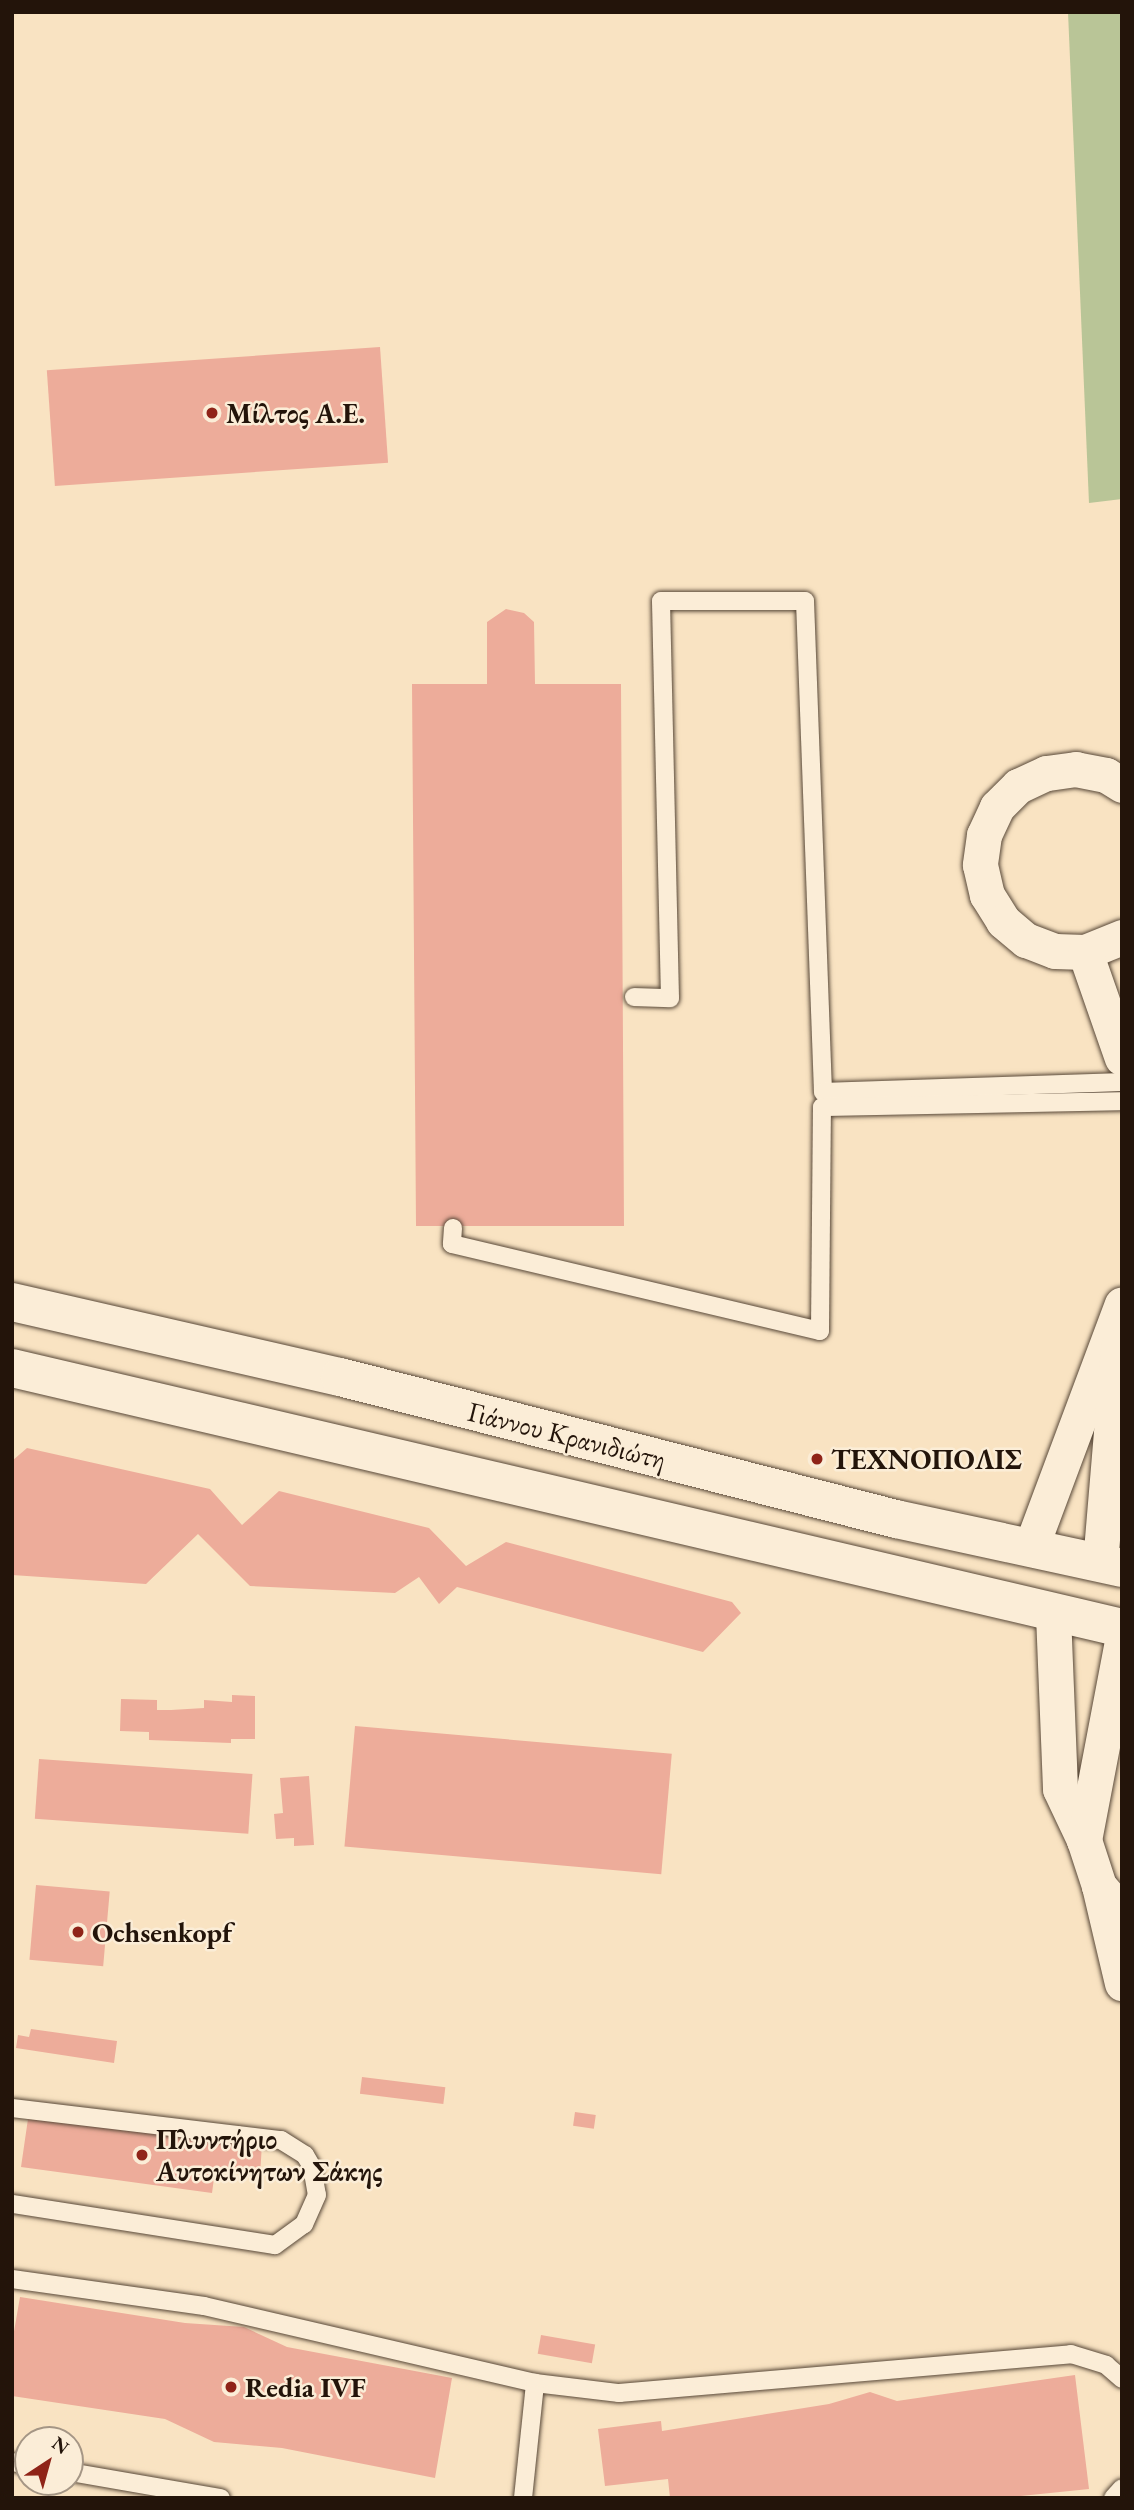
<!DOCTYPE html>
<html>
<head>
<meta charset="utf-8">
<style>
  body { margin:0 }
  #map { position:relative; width:1134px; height:2510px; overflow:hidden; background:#f9e3c2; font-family:"EB Garamond",serif }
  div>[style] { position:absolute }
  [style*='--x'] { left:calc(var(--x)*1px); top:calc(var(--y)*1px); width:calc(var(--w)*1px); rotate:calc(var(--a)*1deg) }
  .green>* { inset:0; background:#b9c597 }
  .building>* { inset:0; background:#edac9a; transform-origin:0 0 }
  .roads { filter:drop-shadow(0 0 2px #584838) drop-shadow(0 0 2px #584838) }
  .lane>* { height:18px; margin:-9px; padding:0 9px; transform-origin:9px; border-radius:9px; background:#fbedd7 }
  .street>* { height:35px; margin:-17.5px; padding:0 17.5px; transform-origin:17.5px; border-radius:17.5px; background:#fbedd7 }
  .secondary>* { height:38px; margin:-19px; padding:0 19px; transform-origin:19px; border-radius:19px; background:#fbedd7 }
  .dots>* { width:19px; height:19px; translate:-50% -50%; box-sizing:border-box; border:4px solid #fbedd7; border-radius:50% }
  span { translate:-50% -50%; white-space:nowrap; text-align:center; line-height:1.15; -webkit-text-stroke:5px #fbedd7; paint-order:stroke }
  .poi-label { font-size:28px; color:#23140a; font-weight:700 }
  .left { translate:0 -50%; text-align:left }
  .street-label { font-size:28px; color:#23140a }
  .frame { position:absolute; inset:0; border:14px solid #23140a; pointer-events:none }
  .north { position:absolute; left:14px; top:2426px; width:70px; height:70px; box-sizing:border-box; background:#fbedd7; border:2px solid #a59685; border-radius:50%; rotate:36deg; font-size:19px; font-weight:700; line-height:28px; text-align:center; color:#23140a }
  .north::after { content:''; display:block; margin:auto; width:24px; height:32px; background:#8f2418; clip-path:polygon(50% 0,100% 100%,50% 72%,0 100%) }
</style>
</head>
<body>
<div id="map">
  <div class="green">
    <div style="clip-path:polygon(1068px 12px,1122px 12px,1122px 499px,1089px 503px)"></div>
  </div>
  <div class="building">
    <div style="left:380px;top:347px;width:116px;height:334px;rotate:86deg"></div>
    <div style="clip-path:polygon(506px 609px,524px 613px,534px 622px,535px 684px,621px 684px,624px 1226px,416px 1226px,412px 684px,487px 684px,487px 622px)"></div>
    <div style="clip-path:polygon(27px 1448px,210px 1489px,242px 1525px,279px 1491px,429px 1528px,466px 1566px,506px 1542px,732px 1602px,741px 1613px,703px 1652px,457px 1587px,439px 1604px,419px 1577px,395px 1593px,250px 1586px,198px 1534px,146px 1584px,12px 1575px,12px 1461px)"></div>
    <div style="clip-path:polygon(232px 1695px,255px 1696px,255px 1739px,231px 1739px,231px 1743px,149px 1740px,149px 1732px,120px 1731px,121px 1699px,157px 1700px,157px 1710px,171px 1710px,204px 1708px,204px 1700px,232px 1702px)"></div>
    <div style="left:355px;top:1726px;width:318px;height:121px;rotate:5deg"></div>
    <div style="left:39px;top:1759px;width:214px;height:60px;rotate:4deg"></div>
    <div style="clip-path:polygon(309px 1776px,314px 1845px,294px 1846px,294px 1838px,276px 1839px,274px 1814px,283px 1813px,280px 1778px)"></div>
    <div style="left:36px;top:1885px;width:74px;height:75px;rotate:5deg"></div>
    <div style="clip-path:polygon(31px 2029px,117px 2041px,114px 2063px,16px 2048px,18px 2035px,29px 2037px)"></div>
    <div style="left:362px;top:2077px;width:84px;height:17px;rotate:7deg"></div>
    <div style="clip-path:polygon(29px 2112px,262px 2143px,260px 2177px,215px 2171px,212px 2193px,21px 2167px)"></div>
    <div style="left:575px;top:2112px;width:21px;height:14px;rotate:8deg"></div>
    <div style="clip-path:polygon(20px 2297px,185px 2323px,244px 2327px,287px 2347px,452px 2378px,435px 2478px,282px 2448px,214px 2442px,165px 2419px,12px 2396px,12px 2343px)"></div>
    <div style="left:541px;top:2335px;width:55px;height:19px;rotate:10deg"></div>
    <div style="clip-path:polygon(1075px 2375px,1089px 2489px,1000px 2498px,670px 2498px,668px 2479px,605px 2486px,598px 2429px,661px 2421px,662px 2431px,829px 2404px,870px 2392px,897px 2401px)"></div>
  </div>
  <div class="roads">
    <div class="lane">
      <div style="--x:634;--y:997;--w:36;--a:2"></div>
      <div style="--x:670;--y:998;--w:397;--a:-91.3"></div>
      <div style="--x:661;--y:601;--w:144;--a:0"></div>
      <div style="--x:805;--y:601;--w:491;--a:87.9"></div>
      <div style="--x:823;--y:1092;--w:299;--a:-1.9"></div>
      <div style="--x:453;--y:1228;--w:16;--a:94"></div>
      <div style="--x:452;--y:1244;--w:378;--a:13.3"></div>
      <div style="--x:820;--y:1331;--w:224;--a:-89.5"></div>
      <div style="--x:822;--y:1107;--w:300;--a:-1.1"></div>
      <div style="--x:12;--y:2108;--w:271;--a:6.8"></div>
      <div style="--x:281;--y:2140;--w:28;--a:32"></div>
      <div style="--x:305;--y:2155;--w:14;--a:60"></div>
      <div style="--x:312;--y:2167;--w:28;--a:80"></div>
      <div style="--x:317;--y:2195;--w:32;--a:114"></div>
      <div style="--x:304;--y:2224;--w:36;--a:144"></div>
      <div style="--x:275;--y:2245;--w:266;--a:-171.1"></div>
      <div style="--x:12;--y:2279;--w:194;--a:8"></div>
      <div style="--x:204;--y:2306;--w:340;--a:13.1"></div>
      <div style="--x:535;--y:2383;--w:85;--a:6.8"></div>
      <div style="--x:619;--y:2393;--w:454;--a:-4.9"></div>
      <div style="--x:1071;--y:2354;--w:37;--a:17"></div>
      <div style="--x:1106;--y:2365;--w:21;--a:41"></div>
      <div style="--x:12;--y:2462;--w:16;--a:11"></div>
      <div style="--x:70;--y:2472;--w:153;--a:9.8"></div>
      <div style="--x:523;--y:2498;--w:116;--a:-84"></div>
      <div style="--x:1113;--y:2498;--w:13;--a:-48"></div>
    </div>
    <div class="street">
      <div style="--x:1122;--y:785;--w:19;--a:-148"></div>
      <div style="--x:1106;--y:775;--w:31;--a:-169"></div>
      <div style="--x:1076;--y:769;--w:30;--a:172"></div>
      <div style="--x:1046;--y:773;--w:31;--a:155"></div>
      <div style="--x:1018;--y:786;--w:30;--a:135"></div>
      <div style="--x:997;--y:807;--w:31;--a:115"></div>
      <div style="--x:984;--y:835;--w:30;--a:98"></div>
      <div style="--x:980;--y:865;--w:31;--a:77"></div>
      <div style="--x:987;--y:895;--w:31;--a:58"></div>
      <div style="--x:1003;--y:921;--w:30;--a:40"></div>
      <div style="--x:1026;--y:940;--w:31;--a:21"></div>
      <div style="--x:1055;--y:951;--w:30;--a:2"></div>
      <div style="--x:1085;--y:952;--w:40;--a:-22"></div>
      <div style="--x:1085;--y:952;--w:112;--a:70.8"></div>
      <div style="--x:1031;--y:1547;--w:259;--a:-69.5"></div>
      <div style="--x:1100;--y:1563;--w:217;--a:-85.2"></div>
      <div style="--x:1053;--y:1614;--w:175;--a:87.7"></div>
      <div style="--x:1060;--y:1789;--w:56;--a:64.8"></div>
      <div style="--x:1122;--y:1641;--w:203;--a:100.8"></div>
      <div style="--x:1084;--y:1840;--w:48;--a:71.9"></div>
      <div style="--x:1099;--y:1886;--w:35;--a:49"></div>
      <div style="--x:1099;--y:1886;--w:100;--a:76.7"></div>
    </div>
    <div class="secondary">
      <div style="--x:12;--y:1302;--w:336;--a:12.9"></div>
      <div style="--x:340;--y:1377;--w:574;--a:14.33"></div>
      <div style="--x:896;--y:1519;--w:231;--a:12.2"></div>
      <div style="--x:12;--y:1368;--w:1140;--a:13.18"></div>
    </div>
  </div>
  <div class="dots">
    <div style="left:212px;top:413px;background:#8f2418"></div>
    <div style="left:817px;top:1459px;background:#8f2418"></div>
    <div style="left:78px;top:1932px;background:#8f2418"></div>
    <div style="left:142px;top:2155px;background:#8f2418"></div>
    <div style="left:231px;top:2387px;background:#8f2418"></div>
  </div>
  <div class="poi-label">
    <span class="left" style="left:226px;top:413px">Μίλτος Α.Ε.</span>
    <span class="left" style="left:831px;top:1459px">ΤΕΧΝΟΠΟΛΙΣ</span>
    <span class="left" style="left:92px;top:1932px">Ochsenkopf</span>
    <span class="left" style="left:156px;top:2155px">Πλυντήριο<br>Αυτοκίνητων Σάκης</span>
    <span class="left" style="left:245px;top:2387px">Redia IVF</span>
  </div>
  <div class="street-label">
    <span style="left:567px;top:1435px;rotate:14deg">Γιάννου Κρανιδιώτη</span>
  </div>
  <div class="frame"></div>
  <div class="north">N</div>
</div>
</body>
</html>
